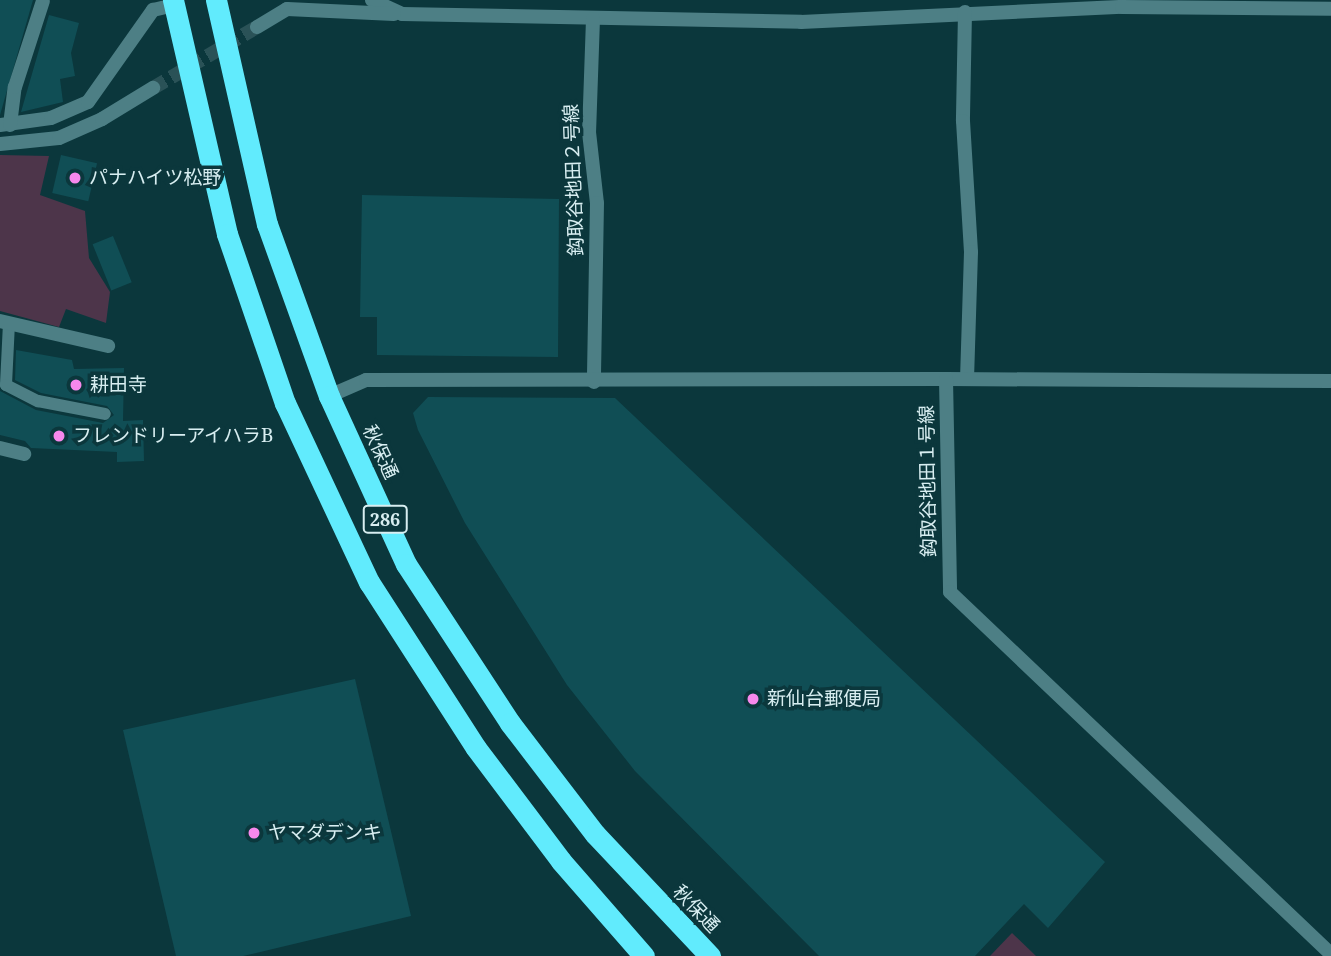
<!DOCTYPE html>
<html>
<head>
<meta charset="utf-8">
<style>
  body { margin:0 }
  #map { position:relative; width:1331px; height:956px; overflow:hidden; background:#0b373c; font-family:"Noto Serif","Noto Sans JP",serif }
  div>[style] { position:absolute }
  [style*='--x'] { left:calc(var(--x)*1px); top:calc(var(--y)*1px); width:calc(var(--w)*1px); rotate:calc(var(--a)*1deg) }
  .green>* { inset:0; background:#4d354a }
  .building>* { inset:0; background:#104e55; transform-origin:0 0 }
  .street-tunnel>* { height:14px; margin-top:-7px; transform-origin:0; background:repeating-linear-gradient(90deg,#2a5257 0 14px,transparent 0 21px) }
  .lane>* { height:12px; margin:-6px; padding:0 6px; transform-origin:6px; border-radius:6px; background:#4d7f85 }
  .street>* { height:14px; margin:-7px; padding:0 7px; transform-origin:7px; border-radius:7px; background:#4d7f85 }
  .highway>* { height:21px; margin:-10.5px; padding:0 10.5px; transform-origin:10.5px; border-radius:10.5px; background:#61ebfd }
  .dots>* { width:19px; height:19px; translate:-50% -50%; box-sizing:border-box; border:4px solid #0b373c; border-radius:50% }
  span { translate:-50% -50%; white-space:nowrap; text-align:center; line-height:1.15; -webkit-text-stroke:7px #0b373c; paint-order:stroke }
  .shield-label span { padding:2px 5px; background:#0b373c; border:2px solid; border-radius:5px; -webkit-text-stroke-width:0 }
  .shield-label { font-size:18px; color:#d8eef1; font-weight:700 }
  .poi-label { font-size:19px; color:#d8eef1 }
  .left { translate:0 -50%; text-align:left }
  .street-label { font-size:19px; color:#d8eef1 }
</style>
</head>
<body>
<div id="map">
  <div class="green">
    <div style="clip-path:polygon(0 155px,49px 156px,40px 195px,85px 211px,89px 258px,110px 292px,106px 323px,66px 309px,59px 327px,0 311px)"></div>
    <div style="clip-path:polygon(1012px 933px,1036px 956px,990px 956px)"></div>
  </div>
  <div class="building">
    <div style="clip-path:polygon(0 0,33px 0,0 115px)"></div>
    <div style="clip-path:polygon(49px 15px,79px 23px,71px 53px,75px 76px,60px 79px,63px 102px,21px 112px)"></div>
    <div style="left:61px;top:155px;width:37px;height:39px;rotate:13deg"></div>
    <div style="clip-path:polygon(362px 195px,559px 199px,558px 357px,377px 355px,377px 317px,360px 317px)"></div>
    <div style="left:113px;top:236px;width:50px;height:22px;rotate:68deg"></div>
    <div style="clip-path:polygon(16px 350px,72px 360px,74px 369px,124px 368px,123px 421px,143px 420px,144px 461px,117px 462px,117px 452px,31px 448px,25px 441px,0 435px,0 391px,36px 410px,103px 423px,114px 415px,107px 406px,41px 393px,15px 380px)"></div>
    <div style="clip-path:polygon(428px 397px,615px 398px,1105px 862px,1048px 928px,1024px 904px,975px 956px,819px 956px,635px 771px,567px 685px,465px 523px,418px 430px,413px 413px)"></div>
    <div style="clip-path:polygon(355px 679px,411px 916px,243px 956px,176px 956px,123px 730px)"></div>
  </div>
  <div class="street-tunnel">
    <div style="--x:153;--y:88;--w:121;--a:-30.4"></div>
  </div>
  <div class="lane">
    <div style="--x:9;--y:323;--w:62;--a:92.8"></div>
    <div style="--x:6;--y:385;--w:36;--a:27"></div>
    <div style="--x:38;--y:401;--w:68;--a:11"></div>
  </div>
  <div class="street">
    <div style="--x:372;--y:0;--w:33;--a:25"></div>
    <div style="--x:402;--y:14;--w:399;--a:1.1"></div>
    <div style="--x:801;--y:22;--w:321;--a:-2.7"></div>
    <div style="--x:1122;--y:7;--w:209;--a:0.5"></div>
    <div style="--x:965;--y:12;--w:109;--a:91.1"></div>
    <div style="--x:963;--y:121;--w:131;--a:86.5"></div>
    <div style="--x:971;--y:252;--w:126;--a:91.8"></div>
    <div style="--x:593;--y:19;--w:113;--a:92"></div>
    <div style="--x:589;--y:132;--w:71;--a:83.6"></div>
    <div style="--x:597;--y:203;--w:179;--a:91"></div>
    <div style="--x:257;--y:27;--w:35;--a:-31"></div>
    <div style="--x:287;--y:9;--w:107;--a:2.7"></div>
    <div style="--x:0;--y:125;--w:51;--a:-7.8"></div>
    <div style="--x:51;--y:118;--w:40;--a:-23.4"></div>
    <div style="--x:88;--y:102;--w:113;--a:-54.8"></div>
    <div style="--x:153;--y:10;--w:22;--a:-13"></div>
    <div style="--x:10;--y:125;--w:38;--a:-83"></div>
    <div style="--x:15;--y:87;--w:90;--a:-72"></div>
    <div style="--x:0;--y:144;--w:59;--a:-5.8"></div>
    <div style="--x:59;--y:138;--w:47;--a:-23.8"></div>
    <div style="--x:102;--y:119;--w:60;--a:-31.3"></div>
    <div style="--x:0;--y:321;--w:111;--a:13"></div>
    <div style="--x:946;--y:379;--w:385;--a:0.3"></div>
    <div style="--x:329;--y:396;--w:40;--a:-23.4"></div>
    <div style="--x:366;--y:380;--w:580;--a:-0.1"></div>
    <div style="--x:946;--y:379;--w:213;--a:88.9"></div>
    <div style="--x:950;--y:592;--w:526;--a:43.54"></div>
    <div style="--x:0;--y:448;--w:25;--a:14"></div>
  </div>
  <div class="highway">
    <div style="--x:173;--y:0;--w:240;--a:77"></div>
    <div style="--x:227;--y:234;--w:179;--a:71.1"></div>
    <div style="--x:285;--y:403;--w:198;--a:64.9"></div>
    <div style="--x:369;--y:582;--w:197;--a:57.2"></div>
    <div style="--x:476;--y:748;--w:141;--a:53"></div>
    <div style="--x:561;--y:861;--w:126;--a:48.9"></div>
    <div style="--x:216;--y:0;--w:230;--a:77.2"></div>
    <div style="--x:267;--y:224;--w:183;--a:70.2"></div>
    <div style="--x:329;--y:396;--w:185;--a:65.4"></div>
    <div style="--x:406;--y:564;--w:190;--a:56.8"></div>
    <div style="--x:510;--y:723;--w:140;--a:52.6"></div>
    <div style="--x:595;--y:834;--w:168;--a:46.7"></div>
  </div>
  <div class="dots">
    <div style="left:75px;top:178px;background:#f788ec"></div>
    <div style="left:76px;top:385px;background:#f788ec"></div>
    <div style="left:59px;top:436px;background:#f788ec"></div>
    <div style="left:753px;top:699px;background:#f788ec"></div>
    <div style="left:254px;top:833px;background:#f788ec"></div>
  </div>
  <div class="shield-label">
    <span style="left:385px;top:519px">286</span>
  </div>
  <div class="poi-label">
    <span class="left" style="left:89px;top:178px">パナハイツ松野</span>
    <span class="left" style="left:90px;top:385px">耕田寺</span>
    <span class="left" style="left:73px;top:436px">フレンドリーアイハラB</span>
    <span class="left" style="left:767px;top:699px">新仙台郵便局</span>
    <span class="left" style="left:268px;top:833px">ヤマダデンキ</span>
  </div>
  <div class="street-label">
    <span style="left:574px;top:180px;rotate:-92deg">鈎取谷地田２号線</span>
    <span style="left:380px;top:452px;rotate:65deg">秋保通</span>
    <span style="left:928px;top:481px;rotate:-91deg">鈎取谷地田１号線</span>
    <span style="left:696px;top:909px;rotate:46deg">秋保通</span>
  </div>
</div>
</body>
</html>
